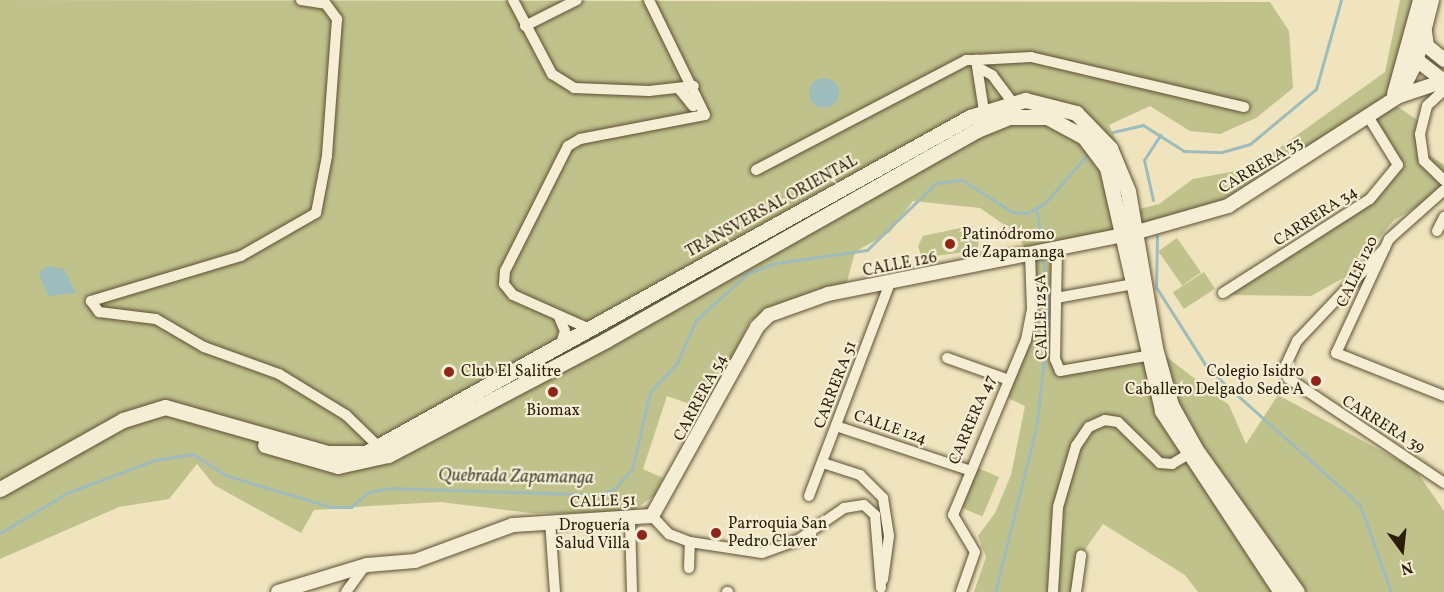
<!DOCTYPE html>
<html>
<head>
<meta charset="utf-8">
<style>
  body { margin:0 }
  #map { position:relative; width:1444px; height:592px; overflow:hidden; background:#efe4bd; font-family:Vollkorn,serif }
  div>[style] { position:absolute }
  [style*='--x'] { left:calc(var(--x)*1px); top:calc(var(--y)*1px); width:calc(var(--w)*1px); rotate:calc(var(--a)*1deg) }
  .green>* { inset:0; background:#c0c28c; transform-origin:0 0 }
  .water>* { inset:0; background:#9ebcbb }
  .round { border-radius:50% }
  .stream>* { height:3px; margin:-1.5px; padding:0 1.5px; transform-origin:1.5px; border-radius:1.5px; background:#9ebcbb }
  .roads { filter:drop-shadow(0 0 2px #5d4f35) drop-shadow(0 0 2px #5d4f35) }
  .minor>* { height:10px; margin:-5px; padding:0 5px; transform-origin:5px; border-radius:5px; background:#f5edd4 }
  .tertiary>* { height:14px; margin:-7px; padding:0 7px; transform-origin:7px; border-radius:7px; background:#f5edd4 }
  .secondary>* { height:15px; margin:-7.5px; padding:0 7.5px; transform-origin:7.5px; border-radius:7.5px; background:#f5edd4 }
  .dots>* { width:16px; height:16px; translate:-50% -50%; box-sizing:border-box; border:3px solid #f5edd4; border-radius:50% }
  span { translate:-50% -50%; white-space:nowrap; text-align:center; line-height:1.15; -webkit-text-stroke:4.5px #f5edd4; paint-order:stroke }
  .street-label { font-size:16px; color:#2c1d08 }
  .poi-label { font-size:16px; color:#2c1d08 }
  .left { translate:0 -50%; text-align:left }
  .right { translate:-100% -50%; text-align:right }
  .water-label { font-size:18px; color:#4e4d3e; font-style:italic }
  .north { position:absolute; left:1372px; top:520px; width:60px; height:60px; -webkit-text-stroke:4px #f5edd4; paint-order:stroke; rotate:165deg; font-size:16px; font-weight:700; line-height:24px; text-align:center; color:#2c1d08 }
  .north::after { content:''; display:block; margin:auto; width:21px; height:27px; background:#2c1d08; clip-path:polygon(50% 0,100% 100%,50% 72%,0 100%) }
</style>
</head>
<body>
<div id="map">
  <div class="green">
    <div style="clip-path:polygon(0 0,1270px 2px,1289px 31px,1293px 88px,1256px 118px,1220px 134px,1190px 131px,1150px 106px,1109px 125px,1128px 168px,1136px 210px,1159px 204px,1193px 179px,1251px 168px,1385px 72px,1400px 0,1419px 0,1391px 102px,1423px 124px,1422px 150px,1444px 165px,1444px 192px,1394px 220px,1347px 276px,1311px 296px,1224px 295px,1371px 199px,1398px 165px,1368px 118px,1242px 199px,1053px 248px,1049px 316px,1064px 364px,1155px 348px,1229px 405px,1246px 444px,1278px 395px,1415px 469px,1444px 511px,1444px 592px,1198px 592px,1185px 575px,1103px 524px,1081px 555px,1076px 592px,974px 592px,986px 557px,978px 536px,995px 513px,1011px 475px,1025px 406px,1008px 398px,1026px 340px,1030px 254px,1012px 230px,980px 208px,913px 201px,890px 232px,855px 252px,845px 289px,767px 311px,750px 321px,707px 410px,667px 396px,643px 469px,663px 478px,655px 495px,628px 514px,531px 513px,440px 502px,370px 506px,314px 510px,301px 533px,214px 485px,197px 464px,169px 499px,119px 507px,0 559px)"></div>
    <div style="clip-path:polygon(965px 227px,979px 232px,978px 250px,922px 258px,918px 246px,923px 236px)"></div>
    <div style="left:1177px;top:238px;width:42px;height:23px;rotate:55deg"></div>
    <div style="left:1204px;top:272px;width:20px;height:37px;rotate:57deg"></div>
    <div style="left:978px;top:468px;width:23px;height:43px;rotate:23deg"></div>
  </div>
  <div class="water">
    <div class="round" style="left:809px;top:78px;width:30px;height:30px"></div>
    <div style="clip-path:polygon(47px 266px,64px 269px,76px 293px,48px 296px,39px 273px)"></div>
  </div>
  <div class="stream">
    <div style="--x:1113;--y:132;--w:31;--a:-13"></div>
    <div style="--x:1143;--y:125;--w:49;--a:32.4"></div>
    <div style="--x:1184;--y:151;--w:38;--a:2"></div>
    <div style="--x:1222;--y:152;--w:29;--a:-16"></div>
    <div style="--x:1250;--y:144;--w:86;--a:-39.8"></div>
    <div style="--x:1316;--y:89;--w:92;--a:-74.3"></div>
    <div style="--x:1153;--y:200;--w:41;--a:-102.7"></div>
    <div style="--x:1144;--y:160;--w:30;--a:-57"></div>
    <div style="--x:1036;--y:208;--w:32;--a:81"></div>
    <div style="--x:1157;--y:236;--w:51;--a:91.1"></div>
    <div style="--x:1156;--y:287;--w:97;--a:57.6"></div>
    <div style="--x:1208;--y:369;--w:204;--a:41.8"></div>
    <div style="--x:1360;--y:505;--w:92;--a:70.4"></div>
    <div style="--x:0;--y:533;--w:78;--a:-30.8"></div>
    <div style="--x:67;--y:493;--w:94;--a:-20.6"></div>
    <div style="--x:155;--y:460;--w:38;--a:-9"></div>
    <div style="--x:193;--y:454;--w:38;--a:33"></div>
    <div style="--x:225;--y:475;--w:111;--a:16.8"></div>
    <div style="--x:331;--y:507;--w:20;--a:0"></div>
    <div style="--x:351;--y:507;--w:23;--a:-41"></div>
    <div style="--x:368;--y:492;--w:23;--a:-10"></div>
    <div style="--x:391;--y:488;--w:207;--a:1.9"></div>
    <div style="--x:598;--y:495;--w:17;--a:-21"></div>
    <div style="--x:614;--y:489;--w:27;--a:-48"></div>
    <div style="--x:632;--y:469;--w:79;--a:-76.8"></div>
    <div style="--x:650;--y:392;--w:40;--a:-47"></div>
    <div style="--x:677;--y:363;--w:47;--a:-66.2"></div>
    <div style="--x:696;--y:320;--w:70;--a:-42.1"></div>
    <div style="--x:748;--y:273;--w:30;--a:-20"></div>
    <div style="--x:776;--y:263;--w:92;--a:-8.1"></div>
    <div style="--x:867;--y:250;--w:96;--a:-44.2"></div>
    <div style="--x:936;--y:183;--w:26;--a:-7"></div>
    <div style="--x:962;--y:180;--w:59;--a:32.6"></div>
    <div style="--x:1012;--y:212;--w:15;--a:4"></div>
    <div style="--x:1027;--y:213;--w:19;--a:-28"></div>
    <div style="--x:1044;--y:204;--w:65;--a:-48.7"></div>
    <div style="--x:995;--y:592;--w:169;--a:-76"></div>
    <div style="--x:1036;--y:428;--w:113;--a:-83.4"></div>
    <div style="--x:1049;--y:316;--w:56;--a:-96.1"></div>
  </div>
  <div class="roads">
    <div class="minor">
      <div style="--x:301;--y:0;--w:25;--a:9"></div>
      <div style="--x:326;--y:4;--w:19;--a:54"></div>
      <div style="--x:337;--y:19;--w:137;--a:94.2"></div>
      <div style="--x:327;--y:156;--w:58;--a:100.9"></div>
      <div style="--x:316;--y:213;--w:86;--a:150.2"></div>
      <div style="--x:241;--y:256;--w:157;--a:163.3"></div>
      <div style="--x:91;--y:301;--w:14;--a:54"></div>
      <div style="--x:99;--y:312;--w:57;--a:7"></div>
      <div style="--x:156;--y:319;--w:56;--a:30.3"></div>
      <div style="--x:204;--y:347;--w:80;--a:19.8"></div>
      <div style="--x:279;--y:374;--w:79;--a:31.5"></div>
      <div style="--x:346;--y:415;--w:46;--a:44.1"></div>
      <div style="--x:513;--y:0;--w:84;--a:62.2"></div>
      <div style="--x:552;--y:74;--w:26;--a:32"></div>
      <div style="--x:574;--y:88;--w:75;--a:2.3"></div>
      <div style="--x:649;--y:91;--w:45;--a:-6.3"></div>
      <div style="--x:525;--y:26;--w:58;--a:-26.6"></div>
      <div style="--x:979;--y:68;--w:15;--a:28"></div>
      <div style="--x:992;--y:75;--w:34;--a:53"></div>
      <div style="--x:680;--y:90;--w:21;--a:51"></div>
      <div style="--x:1444;--y:90;--w:23;--a:137"></div>
      <div style="--x:1427;--y:106;--w:29;--a:104"></div>
      <div style="--x:1420;--y:134;--w:27;--a:82"></div>
      <div style="--x:1424;--y:161;--w:28;--a:44"></div>
      <div style="--x:984;--y:111;--w:52;--a:-98.9"></div>
      <div style="--x:976;--y:60;--w:55;--a:-3.1"></div>
      <div style="--x:1031;--y:57;--w:219;--a:13.2"></div>
      <div style="--x:756;--y:170;--w:237;--a:-27.6"></div>
      <div style="--x:966;--y:60;--w:10;--a:0"></div>
      <div style="--x:1444;--y:190;--w:74;--a:138.3"></div>
      <div style="--x:1389;--y:239;--w:126;--a:114.9"></div>
      <div style="--x:1336;--y:353;--w:116;--a:21.7"></div>
      <div style="--x:1437;--y:231;--w:16;--a:-63"></div>
      <div style="--x:1057;--y:247;--w:112;--a:91"></div>
      <div style="--x:1055;--y:359;--w:13;--a:67"></div>
      <div style="--x:1060;--y:371;--w:87;--a:-9.9"></div>
      <div style="--x:1385;--y:248;--w:128;--a:133.4"></div>
      <div style="--x:1297;--y:341;--w:29;--a:115"></div>
      <div style="--x:1285;--y:367;--w:11;--a:75"></div>
      <div style="--x:1288;--y:378;--w:188;--a:33.9"></div>
      <div style="--x:1223;--y:293;--w:174;--a:-32.6"></div>
      <div style="--x:1370;--y:199;--w:44;--a:-50.5"></div>
      <div style="--x:1398;--y:165;--w:55;--a:-121.7"></div>
      <div style="--x:1056;--y:298;--w:79;--a:-10.2"></div>
      <div style="--x:559;--y:317;--w:15;--a:67"></div>
      <div style="--x:565;--y:331;--w:16;--a:108"></div>
      <div style="--x:592;--y:330;--w:86;--a:-156.1"></div>
      <div style="--x:513;--y:295;--w:14;--a:-129"></div>
      <div style="--x:504;--y:284;--w:13;--a:-86"></div>
      <div style="--x:505;--y:271;--w:140;--a:-63.3"></div>
      <div style="--x:568;--y:146;--w:14;--a:-30"></div>
      <div style="--x:580;--y:139;--w:127;--a:-10.9"></div>
      <div style="--x:705;--y:115;--w:128;--a:-116"></div>
      <div style="--x:947;--y:358;--w:63;--a:19.6"></div>
      <div style="--x:836;--y:426;--w:139;--a:18.4"></div>
      <div style="--x:823;--y:463;--w:39;--a:18"></div>
      <div style="--x:860;--y:475;--w:33;--a:45"></div>
      <div style="--x:883;--y:498;--w:38;--a:81"></div>
      <div style="--x:889;--y:536;--w:44;--a:97.8"></div>
      <div style="--x:809;--y:496;--w:226;--a:-69.2"></div>
      <div style="--x:652;--y:516;--w:25;--a:47"></div>
      <div style="--x:669;--y:534;--w:22;--a:21"></div>
      <div style="--x:690;--y:542;--w:73;--a:8.7"></div>
      <div style="--x:762;--y:553;--w:38;--a:-20"></div>
      <div style="--x:798;--y:540;--w:56;--a:-34.8"></div>
      <div style="--x:844;--y:508;--w:20;--a:-9"></div>
      <div style="--x:864;--y:505;--w:15;--a:42"></div>
      <div style="--x:875;--y:515;--w:73;--a:85.3"></div>
      <div style="--x:630;--y:520;--w:72;--a:88.4"></div>
      <div style="--x:550;--y:521;--w:71;--a:86"></div>
      <div style="--x:689;--y:568;--w:26;--a:-88"></div>
      <div style="--x:346;--y:592;--w:31;--a:-54"></div>
      <div style="--x:727;--y:592;--w:1;--a:0"></div>
      <div style="--x:961;--y:592;--w:42;--a:-70.7"></div>
      <div style="--x:975;--y:552;--w:43;--a:-120.7"></div>
      <div style="--x:953;--y:515;--w:190;--a:-67.4"></div>
      <div style="--x:1026;--y:340;--w:32;--a:-79"></div>
      <div style="--x:1032;--y:309;--w:55;--a:-92.1"></div>
      <div style="--x:1053;--y:592;--w:85;--a:-86.6"></div>
      <div style="--x:1058;--y:507;--w:64;--a:-73.6"></div>
      <div style="--x:1076;--y:446;--w:23;--a:-56"></div>
      <div style="--x:1089;--y:427;--w:17;--a:-24"></div>
      <div style="--x:1105;--y:420;--w:13;--a:9"></div>
      <div style="--x:1118;--y:422;--w:59;--a:44.3"></div>
      <div style="--x:1160;--y:463;--w:12;--a:5"></div>
      <div style="--x:1172;--y:464;--w:26;--a:-31"></div>
      <div style="--x:1076;--y:592;--w:37;--a:-82"></div>
    </div>
    <div class="tertiary">
      <div style="--x:1425;--y:32;--w:14;--a:82"></div>
      <div style="--x:1427;--y:46;--w:22;--a:39"></div>
      <div style="--x:1413;--y:57;--w:39;--a:38"></div>
      <div style="--x:1394;--y:94;--w:98;--a:-74.5"></div>
      <div style="--x:1399;--y:96;--w:47;--a:-18.4"></div>
      <div style="--x:278;--y:592;--w:93;--a:-16.9"></div>
      <div style="--x:367;--y:565;--w:48;--a:-4.8"></div>
      <div style="--x:415;--y:561;--w:104;--a:-20.2"></div>
      <div style="--x:513;--y:525;--w:139;--a:-3.7"></div>
      <div style="--x:652;--y:516;--w:216;--a:-60.9"></div>
      <div style="--x:757;--y:327;--w:17;--a:-45"></div>
      <div style="--x:769;--y:315;--w:63;--a:-19.6"></div>
      <div style="--x:828;--y:294;--w:315;--a:-11.3"></div>
      <div style="--x:1137;--y:232;--w:95;--a:-15.9"></div>
      <div style="--x:1228;--y:206;--w:203;--a:-32.8"></div>
      <div style="--x:1399;--y:96;--w:37;--a:-63"></div>
      <div style="--x:1416;--y:63;--w:65;--a:-75.7"></div>
    </div>
    <div class="secondary">
      <div style="--x:265;--y:445;--w:76;--a:16"></div>
      <div style="--x:338;--y:466;--w:51;--a:-12.4"></div>
      <div style="--x:388;--y:455;--w:246;--a:-27.8"></div>
      <div style="--x:606;--y:340;--w:426;--a:-29.5"></div>
      <div style="--x:977;--y:130;--w:35;--a:-22"></div>
      <div style="--x:1009;--y:117;--w:38;--a:0"></div>
      <div style="--x:1047;--y:117;--w:42;--a:28.4"></div>
      <div style="--x:1084;--y:137;--w:39;--a:53"></div>
      <div style="--x:1107;--y:168;--w:249;--a:77.2"></div>
      <div style="--x:1162;--y:411;--w:217;--a:56.7"></div>
      <div style="--x:0;--y:489;--w:141;--a:-29.3"></div>
      <div style="--x:123;--y:420;--w:44;--a:-17.2"></div>
      <div style="--x:165;--y:407;--w:169;--a:15.8"></div>
      <div style="--x:328;--y:453;--w:38;--a:0"></div>
      <div style="--x:366;--y:453;--w:691;--a:-29.09"></div>
      <div style="--x:970;--y:117;--w:58;--a:-17.2"></div>
      <div style="--x:1025;--y:100;--w:53;--a:14.3"></div>
      <div style="--x:1076;--y:113;--w:49;--a:45.8"></div>
      <div style="--x:1110;--y:148;--w:47;--a:67.3"></div>
      <div style="--x:1128;--y:191;--w:159;--a:80.2"></div>
      <div style="--x:1155;--y:348;--w:59;--a:74.3"></div>
      <div style="--x:1171;--y:405;--w:51;--a:60.9"></div>
      <div style="--x:1196;--y:450;--w:174;--a:54.6"></div>
    </div>
  </div>
  <div class="dots">
    <div style="left:950px;top:244px;background:#8f2418"></div>
    <div style="left:449px;top:372px;background:#8f2418"></div>
    <div style="left:1316px;top:381px;background:#8f2418"></div>
    <div style="left:553px;top:392px;background:#8f2418"></div>
    <div style="left:716px;top:533px;background:#8f2418"></div>
    <div style="left:642px;top:535px;background:#8f2418"></div>
  </div>
  <div class="street-label">
    <span style="left:1261px;top:166px;rotate:-31deg">CARRERA 33</span>
    <span style="left:772px;top:207px;rotate:-29deg">TRANSVERSAL ORIENTAL</span>
    <span style="left:1316px;top:217px;rotate:-33deg">CARRERA 34</span>
    <span style="left:900px;top:265px;rotate:-11deg">CALLE 126</span>
    <span style="left:1358px;top:272px;rotate:-65deg">CALLE 120</span>
    <span style="left:1042px;top:317px;rotate:-91deg">CALLE 125A</span>
    <span style="left:836px;top:385px;rotate:-69deg">CARRERA 51</span>
    <span style="left:701px;top:398px;rotate:-62deg">CARRERA 54</span>
    <span style="left:973px;top:420px;rotate:-67deg">CARRERA 47</span>
    <span style="left:1383px;top:425px;rotate:32deg">CARRERA 39</span>
    <span style="left:890px;top:428px;rotate:19deg">CALLE 124</span>
    <span style="left:603px;top:502px;rotate:-2deg">CALLE 51</span>
  </div>
  <div class="poi-label">
    <span class="left" style="left:962px;top:244px">Patinódromo<br>de Zapamanga</span>
    <span class="left" style="left:461px;top:372px">Club El Salitre</span>
    <span class="right" style="left:1304px;top:381px">Colegio Isidro<br>Caballero Delgado Sede A</span>
    <span style="left:553px;top:411px">Biomax</span>
    <span class="left" style="left:728px;top:533px">Parroquia San<br>Pedro Claver</span>
    <span class="right" style="left:630px;top:535px">Droguería<br>Salud Villa</span>
  </div>
  <div class="water-label">
    <span style="left:516px;top:478px;rotate:1deg">Quebrada Zapamanga</span>
  </div>
  <div class="north">N</div>
</div>
</body>
</html>
